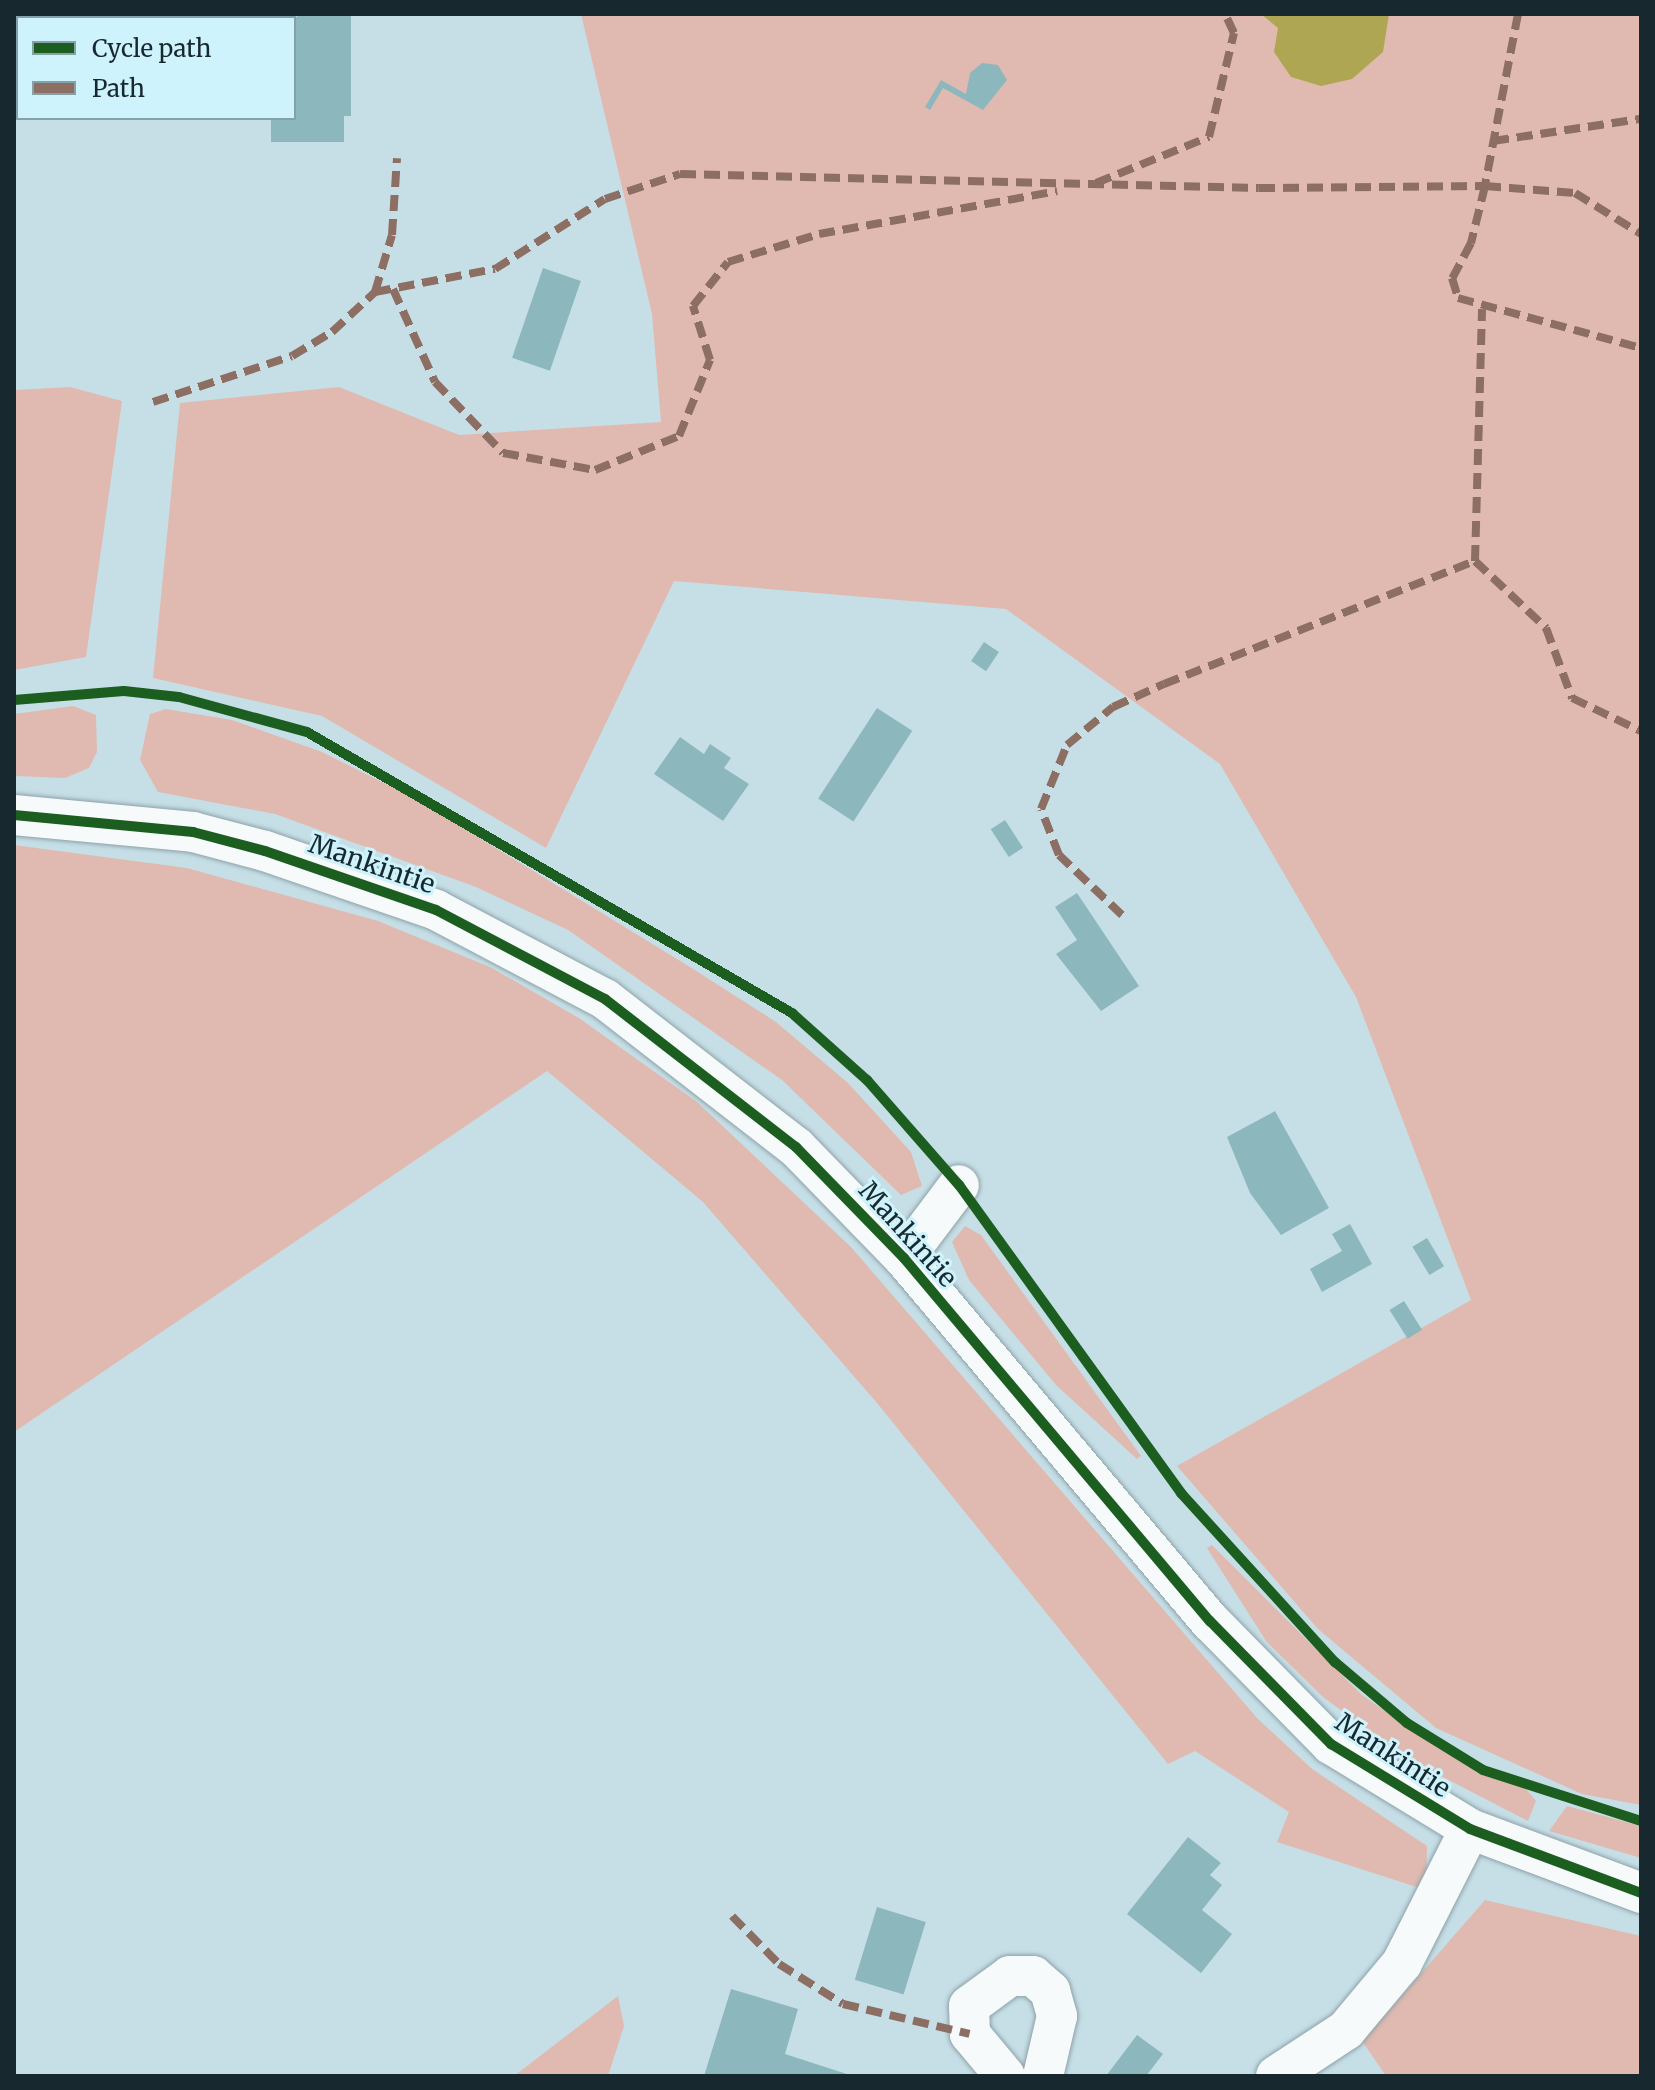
<!DOCTYPE html>
<html>
<head>
<meta charset="utf-8">
<style>
  body { margin:0 }
  #map { position:relative; width:1655px; height:2090px; overflow:hidden; background:#c6dfe7; font-family:Merriweather,serif }
  div>[style] { position:absolute }
  [style*='--x'] { left:calc(var(--x)*1px); top:calc(var(--y)*1px); width:calc(var(--w)*1px); rotate:calc(var(--a)*1deg) }
  .green>* { inset:0; background:#e0bab0 }
  .water>* { inset:0; background:#afa653 }
  .building>* { inset:0; background:#8cb8bd; transform-origin:0 0 }
  .roads { filter:drop-shadow(0 0 2px #8ea2a8) drop-shadow(0 0 2px #8ea2a8) }
  .minor>* { height:40px; margin:-20px; padding:0 20px; transform-origin:20px; border-radius:20px; background:#f6fafb }
  .quiet>* { height:8px; margin-top:-4px; transform-origin:0; background:repeating-linear-gradient(90deg,#8d6e63 0 16px,transparent 0 24px) }
  .cycleway>* { height:10px; margin:-5px; padding:0 5px; transform-origin:5px; border-radius:5px; background:#1b5e20 }
  span { translate:-50% -50%; white-space:nowrap; text-align:center; line-height:1.15; -webkit-text-stroke:6px #cef3fd; paint-order:stroke }
  .street-label { font-size:26px; color:#17292e }
  .frame { position:absolute; inset:0; border:16px solid #17292e; pointer-events:none }
  .legend { position:absolute; left:16px; top:16px; width:280px; height:104px; box-sizing:border-box; background:#cef3fd; border:2px solid #85a2aa; margin:0; padding:10px 14px; list-style:none; font-size:24px; color:#17292e }
  .legend li { display:flex; align-items:center; gap:16px; height:40px }
  .legend b { width:40px; border:2px solid #85a2aa }
</style>
</head>
<body>
<div id="map">
  <div class="green">
    <div style="clip-path:polygon(581px 14px,1641px 14px,1641px 1805px,1582px 1794px,1436px 1728px,1318px 1629px,1177px 1466px,1471px 1300px,1356px 997px,1220px 764px,1006px 609px,674px 581px,546px 848px,322px 716px,153px 678px,180px 403px,339px 387px,459px 435px,661px 422px,652px 314px)"></div>
    <div style="clip-path:polygon(70px 387px,122px 401px,86px 657px,14px 670px,14px 390px)"></div>
    <div style="clip-path:polygon(73px 706px,96px 715px,97px 752px,89px 768px,65px 778px,14px 776px,14px 714px)"></div>
    <div style="clip-path:polygon(166px 709px,232px 720px,322px 752px,414px 798px,690px 967px,776px 1022px,848px 1083px,911px 1152px,922px 1186px,901px 1195px,782px 1080px,568px 930px,476px 887px,275px 814px,158px 792px,140px 760px,150px 714px)"></div>
    <div style="clip-path:polygon(14px 845px,187px 868px,378px 921px,490px 967px,579px 1018px,697px 1102px,851px 1247px,1257px 1718px,1312px 1769px,1427px 1846px,1426px 1890px,1277px 1842px,1289px 1812px,1195px 1751px,1168px 1764px,877px 1403px,703px 1202px,547px 1071px,14px 1432px)"></div>
    <div style="clip-path:polygon(965px 1226px,981px 1235px,1141px 1456px,1137px 1459px,1056px 1385px,969px 1280px,952px 1242px)"></div>
    <div style="clip-path:polygon(1212px 1545px,1362px 1695px,1443px 1751px,1526px 1789px,1536px 1801px,1528px 1821px,1406px 1758px,1323px 1697px,1266px 1641px,1207px 1548px)"></div>
    <div style="clip-path:polygon(1567px 1806px,1641px 1826px,1641px 1858px,1549px 1831px)"></div>
    <div style="clip-path:polygon(1485px 1900px,1641px 1936px,1641px 2076px,1386px 2076px,1362px 2041px)"></div>
    <div style="clip-path:polygon(618px 1996px,624px 2026px,608px 2076px,514px 2076px)"></div>
  </div>
  <div class="water">
    <div style="clip-path:polygon(1261px 14px,1389px 14px,1383px 52px,1352px 79px,1321px 86px,1291px 77px,1274px 52px,1278px 28px)"></div>
  </div>
  <div class="building">
    <div style="clip-path:polygon(300px 14px,351px 14px,351px 116px,344px 116px,344px 142px,271px 142px,271px 118px,294px 118px,294px 19px)"></div>
    <div style="clip-path:polygon(982px 63px,998px 65px,1007px 80px,983px 110px,943px 88px,930px 110px,925px 107px,941px 80px,966px 94px,970px 73px)"></div>
    <div style="left:543px;top:268px;width:40px;height:95px;rotate:19deg"></div>
    <div style="left:984px;top:642px;width:18px;height:23px;rotate:34deg"></div>
    <div style="left:877px;top:708px;width:42px;height:108px;rotate:33deg"></div>
    <div style="clip-path:polygon(680px 737px,704px 754px,710px 744px,731px 758px,724px 768px,749px 784px,723px 821px,654px 774px)"></div>
    <div style="left:1005px;top:820px;width:33px;height:17px;rotate:57deg"></div>
    <div style="clip-path:polygon(1077px 893px,1139px 986px,1101px 1011px,1056px 954px,1077px 940px,1055px 907px)"></div>
    <div style="clip-path:polygon(1275px 1111px,1329px 1208px,1281px 1235px,1250px 1193px,1227px 1137px)"></div>
    <div style="clip-path:polygon(1350px 1224px,1372px 1264px,1322px 1292px,1310px 1269px,1342px 1251px,1332px 1234px)"></div>
    <div style="left:1427px;top:1238px;width:33px;height:17px;rotate:59deg"></div>
    <div style="left:1404px;top:1301px;width:34px;height:17px;rotate:58deg"></div>
    <div style="clip-path:polygon(1188px 1837px,1221px 1863px,1210px 1875px,1222px 1885px,1202px 1910px,1232px 1934px,1201px 1973px,1127px 1914px)"></div>
    <div style="left:877px;top:1907px;width:51px;height:76px;rotate:17deg"></div>
    <div style="clip-path:polygon(731px 1989px,798px 2009px,785px 2054px,853px 2076px,704px 2076px)"></div>
    <div style="clip-path:polygon(1137px 2035px,1163px 2054px,1146px 2076px,1106px 2076px)"></div>
  </div>
  <div class="roads">
    <div class="minor">
      <div style="--x:14;--y:815;--w:180;--a:5.4"></div>
      <div style="--x:193;--y:832;--w:74;--a:14.8"></div>
      <div style="--x:265;--y:851;--w:181;--a:19"></div>
      <div style="--x:436;--y:910;--w:191;--a:27.8"></div>
      <div style="--x:605;--y:999;--w:242;--a:37.8"></div>
      <div style="--x:796;--y:1147;--w:155;--a:45.8"></div>
      <div style="--x:904;--y:1258;--w:475;--a:49.9"></div>
      <div style="--x:1210;--y:1621;--w:173;--a:45.5"></div>
      <div style="--x:1331;--y:1744;--w:163;--a:31.4"></div>
      <div style="--x:1470;--y:1829;--w:183;--a:20.5"></div>
      <div style="--x:904;--y:1258;--w:91;--a:-53"></div>
      <div style="--x:1005;--y:2076;--w:55;--a:-129.8"></div>
      <div style="--x:970;--y:2034;--w:28;--a:-92"></div>
      <div style="--x:969;--y:2006;--w:51;--a:-36.2"></div>
      <div style="--x:1010;--y:1976;--w:23;--a:0"></div>
      <div style="--x:1033;--y:1976;--w:23;--a:41"></div>
      <div style="--x:1050;--y:1991;--w:26;--a:74"></div>
      <div style="--x:1057;--y:2016;--w:62;--a:103.1"></div>
      <div style="--x:1276;--y:2076;--w:84;--a:-33.3"></div>
      <div style="--x:1346;--y:2030;--w:87;--a:-50.1"></div>
      <div style="--x:1402;--y:1963;--w:150;--a:-63.1"></div>
    </div>
  </div>
  <div class="quiet">
    <div style="--x:1518;--y:14;--w:175;--a:100.9"></div>
    <div style="--x:1485;--y:186;--w:59;--a:103.8"></div>
    <div style="--x:1471;--y:243;--w:40;--a:118"></div>
    <div style="--x:1452;--y:278;--w:21;--a:73"></div>
    <div style="--x:1458;--y:298;--w:190;--a:15.3"></div>
    <div style="--x:1493;--y:141;--w:150;--a:-8.5"></div>
    <div style="--x:1096;--y:183;--w:122;--a:-22.2"></div>
    <div style="--x:1209;--y:137;--w:107;--a:-76.5"></div>
    <div style="--x:1234;--y:33;--w:21;--a:-115"></div>
    <div style="--x:393;--y:289;--w:102;--a:65.7"></div>
    <div style="--x:435;--y:382;--w:98;--a:46.2"></div>
    <div style="--x:503;--y:453;--w:94;--a:10.5"></div>
    <div style="--x:595;--y:470;--w:91;--a:-22"></div>
    <div style="--x:679;--y:436;--w:82;--a:-67.8"></div>
    <div style="--x:710;--y:360;--w:57;--a:-107.5"></div>
    <div style="--x:693;--y:306;--w:56;--a:-51.5"></div>
    <div style="--x:728;--y:262;--w:95;--a:-17.1"></div>
    <div style="--x:819;--y:234;--w:242;--a:-10.2"></div>
    <div style="--x:375;--y:292;--w:122;--a:-10.9"></div>
    <div style="--x:495;--y:269;--w:130;--a:-32.5"></div>
    <div style="--x:605;--y:199;--w:79;--a:-18.4"></div>
    <div style="--x:680;--y:174;--w:579;--a:1.39"></div>
    <div style="--x:1259;--y:188;--w:226;--a:-0.5"></div>
    <div style="--x:1485;--y:186;--w:90;--a:4.4"></div>
    <div style="--x:1575;--y:193;--w:78;--a:31.8"></div>
    <div style="--x:153;--y:402;--w:146;--a:-18.3"></div>
    <div style="--x:292;--y:356;--w:47;--a:-31"></div>
    <div style="--x:332;--y:332;--w:59;--a:-42.9"></div>
    <div style="--x:375;--y:292;--w:59;--a:-73.4"></div>
    <div style="--x:392;--y:235;--w:77;--a:-86.3"></div>
    <div style="--x:1475;--y:561;--w:98;--a:43.3"></div>
    <div style="--x:1546;--y:628;--w:75;--a:69.6"></div>
    <div style="--x:1572;--y:698;--w:76;--a:25.6"></div>
    <div style="--x:1122;--y:915;--w:87;--a:-136.4"></div>
    <div style="--x:1059;--y:855;--w:49;--a:-111.4"></div>
    <div style="--x:1041;--y:809;--w:69;--a:-67.9"></div>
    <div style="--x:1067;--y:745;--w:60;--a:-39.6"></div>
    <div style="--x:1113;--y:707;--w:56;--a:-24.3"></div>
    <div style="--x:1164;--y:684;--w:334;--a:-21.6"></div>
    <div style="--x:1475;--y:561;--w:252;--a:-88.4"></div>
    <div style="--x:732;--y:1916;--w:67;--a:45.6"></div>
    <div style="--x:779;--y:1964;--w:75;--a:32"></div>
    <div style="--x:843;--y:2004;--w:130;--a:13.3"></div>
  </div>
  <div class="cycleway">
    <div style="--x:14;--y:700;--w:110;--a:-4.7"></div>
    <div style="--x:124;--y:691;--w:55;--a:6.2"></div>
    <div style="--x:179;--y:697;--w:133;--a:15.3"></div>
    <div style="--x:307;--y:732;--w:561;--a:30.09"></div>
    <div style="--x:792;--y:1013;--w:101;--a:41.8"></div>
    <div style="--x:867;--y:1080;--w:140;--a:48.8"></div>
    <div style="--x:959;--y:1185;--w:380;--a:54.2"></div>
    <div style="--x:1181;--y:1493;--w:229;--a:47.7"></div>
    <div style="--x:1335;--y:1662;--w:94;--a:40.3"></div>
    <div style="--x:1407;--y:1723;--w:89;--a:31.7"></div>
    <div style="--x:1483;--y:1770;--w:166;--a:17.9"></div>
    <div style="--x:14;--y:815;--w:180;--a:5.4"></div>
    <div style="--x:193;--y:832;--w:74;--a:14.8"></div>
    <div style="--x:265;--y:851;--w:181;--a:19"></div>
    <div style="--x:436;--y:910;--w:191;--a:27.8"></div>
    <div style="--x:605;--y:999;--w:242;--a:37.8"></div>
    <div style="--x:796;--y:1147;--w:155;--a:45.8"></div>
    <div style="--x:904;--y:1258;--w:475;--a:49.9"></div>
    <div style="--x:1210;--y:1621;--w:173;--a:45.5"></div>
    <div style="--x:1331;--y:1744;--w:163;--a:31.4"></div>
    <div style="--x:1470;--y:1829;--w:183;--a:20.5"></div>
  </div>
  <div class="street-label">
    <span style="left:372px;top:864px;rotate:19deg">Mankintie</span>
    <span style="left:908px;top:1234px;rotate:48deg">Mankintie</span>
    <span style="left:1393px;top:1755px;rotate:33deg">Mankintie</span>
  </div>
  <div class="frame"></div>
  <ul class="legend">
  <li><b style="height:10px;background:#1b5e20"></b>Cycle path</li>
  <li><b style="height:10px;background:#8d6e63"></b>Path</li>
  </ul>
</div>
</body>
</html>
